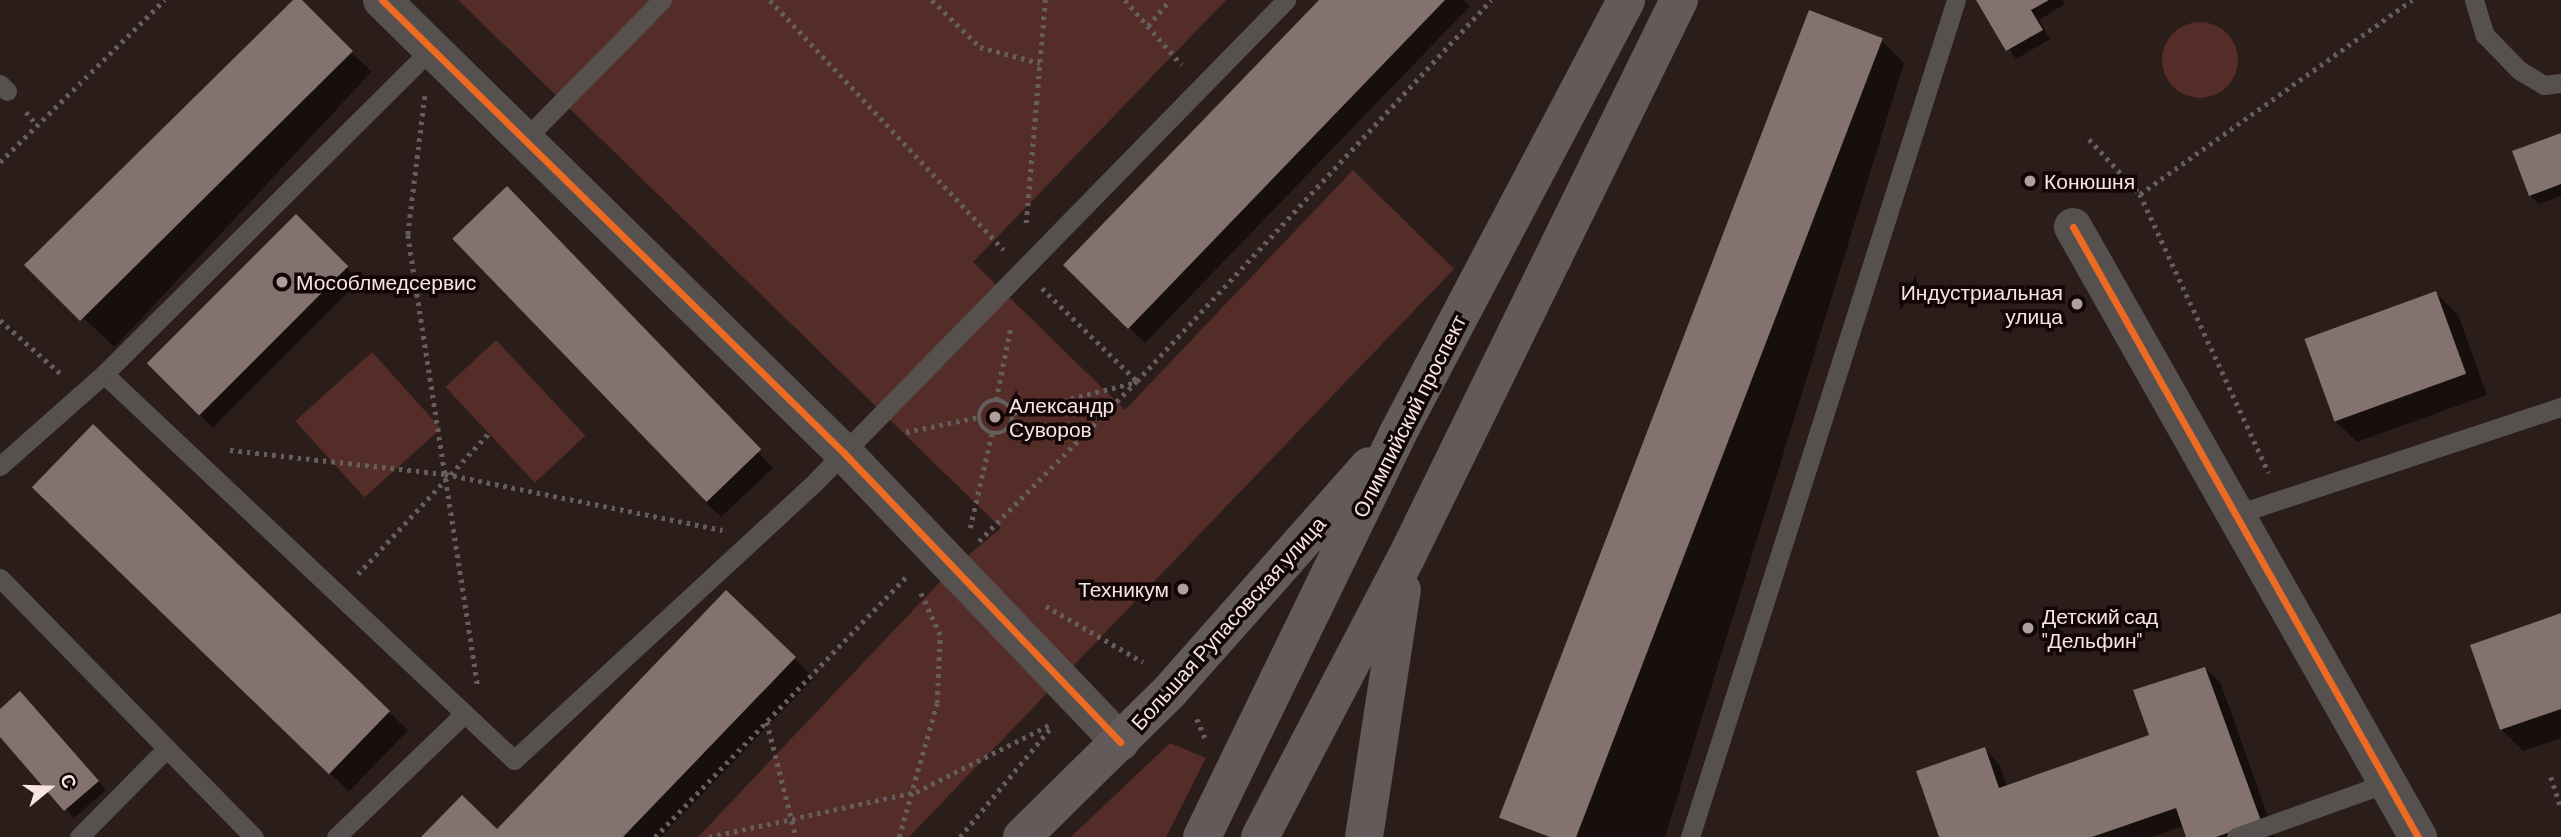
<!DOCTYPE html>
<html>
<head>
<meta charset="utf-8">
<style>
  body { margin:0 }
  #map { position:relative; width:2561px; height:837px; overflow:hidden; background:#2b1d1a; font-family:Barlow,sans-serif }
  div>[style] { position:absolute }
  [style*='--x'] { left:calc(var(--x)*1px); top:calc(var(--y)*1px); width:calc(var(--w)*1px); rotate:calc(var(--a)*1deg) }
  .green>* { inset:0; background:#552d28; transform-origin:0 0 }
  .round { border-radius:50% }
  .shadow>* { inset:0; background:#0007; transform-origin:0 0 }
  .building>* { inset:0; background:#84726f; transform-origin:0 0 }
  .path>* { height:4.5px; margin-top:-2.25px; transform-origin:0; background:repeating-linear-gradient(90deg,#665e5d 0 3.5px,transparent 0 8.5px) }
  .path>.ring { margin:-2.25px; padding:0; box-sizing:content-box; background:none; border:4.5px solid #665e5d; border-radius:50% }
  .service>* { height:19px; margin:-9.5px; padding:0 9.5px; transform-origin:9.5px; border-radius:9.5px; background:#56504f }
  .minor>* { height:38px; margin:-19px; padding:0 19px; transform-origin:19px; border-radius:19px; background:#56504f }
  .secondary>* { height:38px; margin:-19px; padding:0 19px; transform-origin:19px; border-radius:19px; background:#625b59 }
  .cycleway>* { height:7px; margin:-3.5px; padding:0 3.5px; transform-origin:3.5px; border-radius:3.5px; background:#ed6a23 }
  .dots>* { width:19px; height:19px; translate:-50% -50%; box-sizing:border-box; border:4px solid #110605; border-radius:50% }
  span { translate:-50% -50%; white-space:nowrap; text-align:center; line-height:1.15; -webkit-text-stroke:7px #110605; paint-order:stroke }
  .poi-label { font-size:21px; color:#f8e5e2 }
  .left { translate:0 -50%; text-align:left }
  .right { translate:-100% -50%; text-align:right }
  .street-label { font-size:21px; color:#f8e5e2 }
  .north { position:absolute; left:14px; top:753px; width:70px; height:70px; -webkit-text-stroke:5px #110605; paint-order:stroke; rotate:71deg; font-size:19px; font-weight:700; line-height:28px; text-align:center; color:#f8e5e2 }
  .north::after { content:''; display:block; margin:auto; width:24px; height:32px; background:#f8e5e2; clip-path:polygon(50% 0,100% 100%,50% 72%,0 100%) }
</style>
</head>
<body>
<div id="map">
  <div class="green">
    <div style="clip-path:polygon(458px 0,1226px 0,973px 262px,1125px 410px,1353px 170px,1454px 269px,909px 837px,698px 837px,954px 567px,1001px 528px)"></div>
    <div class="round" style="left:2162px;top:22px;width:76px;height:76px"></div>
    <div style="left:496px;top:340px;width:131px;height:69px;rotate:47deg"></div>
    <div style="left:372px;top:352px;width:103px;height:103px;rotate:48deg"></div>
    <div style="clip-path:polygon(1170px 743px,1206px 758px,1166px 837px,1071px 837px)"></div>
  </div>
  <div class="shadow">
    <div style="left:295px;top:0;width:105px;height:377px;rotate:43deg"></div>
    <div style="clip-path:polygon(1321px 0,1463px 0,1470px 6px,1145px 343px,1065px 265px)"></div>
    <div style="clip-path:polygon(1978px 0,2063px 0,2065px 4px,2039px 20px,2050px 39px,2016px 59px)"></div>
    <div style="clip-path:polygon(1882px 41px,1904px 63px,1665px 837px,1558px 837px)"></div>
    <div style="clip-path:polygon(2561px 134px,2561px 196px,2539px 204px,2530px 196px)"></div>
    <div style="clip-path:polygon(523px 204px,773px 468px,721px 517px,705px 502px)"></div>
    <div style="left:296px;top:217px;width:90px;height:208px;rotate:45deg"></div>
    <div style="clip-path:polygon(2436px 293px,2458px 315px,2487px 395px,2357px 442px,2335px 421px)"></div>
    <div style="left:93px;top:426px;width:438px;height:85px;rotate:44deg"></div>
    <div style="clip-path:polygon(2561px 615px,2561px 738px,2523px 751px,2501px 729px)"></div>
    <div style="clip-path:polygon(794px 658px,814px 678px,661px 837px,424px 837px,497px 831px)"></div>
    <div style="clip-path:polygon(2205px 668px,2221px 684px,2275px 837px,2188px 837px,2184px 826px,2151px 837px,1940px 837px,1984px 749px,2000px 765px,2007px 787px,2151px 736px)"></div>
    <div style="clip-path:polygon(29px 702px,106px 790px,74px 818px,0 735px,0 711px)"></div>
  </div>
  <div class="building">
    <div style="clip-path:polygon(293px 0,302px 0,353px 51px,80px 321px,24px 265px)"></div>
    <div style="clip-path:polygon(1319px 0,1445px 0,1128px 329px,1063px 265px)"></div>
    <div style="clip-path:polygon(1976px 0,2049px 0,2031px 10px,2043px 30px,2006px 51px)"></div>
    <div style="left:1809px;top:10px;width:79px;height:865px;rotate:21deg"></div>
    <div style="clip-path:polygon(2561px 133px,2561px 184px,2529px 196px,2512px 151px)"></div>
    <div style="left:507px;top:186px;width:366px;height:76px;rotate:46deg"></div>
    <div style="left:296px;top:214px;width:74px;height:211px;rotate:45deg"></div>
    <div style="left:2436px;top:291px;width:88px;height:140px;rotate:70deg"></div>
    <div style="left:93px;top:424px;width:413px;height:88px;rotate:44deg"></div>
    <div style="clip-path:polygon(726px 590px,796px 657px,623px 837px,421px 837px,462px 795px,497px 829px)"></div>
    <div style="clip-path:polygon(2561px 613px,2561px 709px,2500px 730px,2470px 645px)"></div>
    <div style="clip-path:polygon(2205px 667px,2261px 821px,2216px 837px,2186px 837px,2176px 808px,2092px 837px,1939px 837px,1916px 771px,1985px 747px,1999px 788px,2149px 735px,2133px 690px)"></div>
    <div style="clip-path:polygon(20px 691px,99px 781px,64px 811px,0 737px,0 709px)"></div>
  </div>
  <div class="path">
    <div style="--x:770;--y:0;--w:342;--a:46.9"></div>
    <div style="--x:932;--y:0;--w:67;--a:44.4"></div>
    <div style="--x:980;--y:47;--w:62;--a:14.9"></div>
    <div style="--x:1125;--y:0;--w:86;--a:48.8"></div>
    <div style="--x:1148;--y:26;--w:34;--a:-50"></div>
    <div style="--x:425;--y:96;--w:140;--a:97"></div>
    <div style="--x:408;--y:235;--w:456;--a:81.2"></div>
    <div style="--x:26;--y:112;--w:17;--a:50"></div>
    <div style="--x:2089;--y:139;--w:75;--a:47.2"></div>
    <div style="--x:2140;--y:194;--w:307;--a:65.2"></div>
    <div style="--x:0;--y:162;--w:231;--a:-44.6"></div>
    <div style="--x:2140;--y:194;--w:334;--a:-35.5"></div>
    <div style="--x:1026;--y:223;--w:224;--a:-85.1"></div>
    <div style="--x:1042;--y:288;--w:133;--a:44.4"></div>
    <div style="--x:0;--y:320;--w:80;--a:41.5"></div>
    <div style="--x:996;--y:400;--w:76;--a:-78.7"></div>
    <div class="ring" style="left:979px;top:400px;width:29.5px;height:29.5px"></div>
    <div style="--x:1013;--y:413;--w:127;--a:-14.1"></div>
    <div style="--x:906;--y:432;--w:75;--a:-11.6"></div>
    <div style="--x:230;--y:450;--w:216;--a:6.4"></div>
    <div style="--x:445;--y:474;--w:283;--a:11.4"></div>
    <div style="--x:970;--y:528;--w:98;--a:-77"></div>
    <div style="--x:979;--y:541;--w:225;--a:-45.4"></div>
    <div style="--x:1137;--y:381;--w:520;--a:-47.1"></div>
    <div style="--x:358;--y:574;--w:192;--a:-47.1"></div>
    <div style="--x:1046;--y:606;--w:112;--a:30"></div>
    <div style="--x:1197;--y:719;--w:23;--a:67"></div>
    <div style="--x:767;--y:722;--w:119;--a:75.8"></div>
    <div style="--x:2551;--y:777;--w:32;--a:72"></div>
    <div style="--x:655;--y:837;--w:364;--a:-46"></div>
    <div style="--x:709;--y:837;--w:212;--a:-12.3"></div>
    <div style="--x:916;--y:792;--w:151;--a:-26.7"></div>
    <div style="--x:899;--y:837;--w:139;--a:-74.2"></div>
    <div style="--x:937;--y:703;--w:68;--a:-87.5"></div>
    <div style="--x:940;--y:635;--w:47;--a:-114.9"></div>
    <div style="--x:960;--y:837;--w:144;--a:-50.3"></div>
  </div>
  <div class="service">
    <div style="--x:2474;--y:0;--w:37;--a:73"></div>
    <div style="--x:2485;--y:35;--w:49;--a:45.8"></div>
    <div style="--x:2519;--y:70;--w:29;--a:31"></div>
    <div style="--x:2544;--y:85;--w:17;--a:-7"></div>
    <div style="--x:0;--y:84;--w:10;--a:45"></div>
    <div style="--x:522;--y:142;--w:199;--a:-45.4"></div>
    <div style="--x:104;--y:374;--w:563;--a:43.27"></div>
    <div style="--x:514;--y:760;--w:411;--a:-42.7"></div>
    <div style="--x:816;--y:481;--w:673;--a:-45.66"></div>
    <div style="--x:0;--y:466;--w:139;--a:-41.5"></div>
    <div style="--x:104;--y:374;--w:460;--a:-44.8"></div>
    <div style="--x:2231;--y:516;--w:348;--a:-18.3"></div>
    <div style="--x:0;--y:578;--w:363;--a:45.6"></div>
    <div style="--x:79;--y:837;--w:125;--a:-45.3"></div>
    <div style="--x:336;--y:837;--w:178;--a:-43.9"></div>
    <div style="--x:1690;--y:837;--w:878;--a:-72.37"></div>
    <div style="--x:2236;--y:837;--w:160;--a:-19.7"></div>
  </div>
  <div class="minor">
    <div style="--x:382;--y:0;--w:647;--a:44.44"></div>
    <div style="--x:844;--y:453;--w:400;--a:46.3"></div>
    <div style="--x:2073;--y:227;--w:701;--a:60.51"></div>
  </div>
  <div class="secondary">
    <div style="--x:1022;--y:837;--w:208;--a:-44.6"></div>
    <div style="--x:1170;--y:691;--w:300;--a:-48.5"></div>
    <div style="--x:1202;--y:837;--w:449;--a:-64.1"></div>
    <div style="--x:1398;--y:433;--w:489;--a:-62.2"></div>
    <div style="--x:1260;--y:837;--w:315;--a:-62.4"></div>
    <div style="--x:1406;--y:558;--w:621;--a:-63.93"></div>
    <div style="--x:1364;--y:837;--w:250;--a:-81.3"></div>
  </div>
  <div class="cycleway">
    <div style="--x:382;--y:0;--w:647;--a:44.44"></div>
    <div style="--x:844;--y:453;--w:400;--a:46.3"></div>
    <div style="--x:2073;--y:227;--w:701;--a:60.51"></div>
  </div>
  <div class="dots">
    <div style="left:2030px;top:181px;background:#b09f9c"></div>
    <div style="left:282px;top:282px;background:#b09f9c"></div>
    <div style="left:2077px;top:304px;background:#b09f9c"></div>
    <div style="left:995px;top:417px;background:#b09f9c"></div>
    <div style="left:1183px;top:589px;background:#b09f9c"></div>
    <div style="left:2028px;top:628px;background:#b09f9c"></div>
  </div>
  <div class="poi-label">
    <span class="left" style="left:2044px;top:181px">Конюшня</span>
    <span class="left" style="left:296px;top:282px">Мособлмедсервис</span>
    <span class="right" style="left:2063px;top:304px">Индустриальная<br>улица</span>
    <span class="left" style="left:1009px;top:417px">Александр<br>Суворов</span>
    <span class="right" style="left:1169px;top:589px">Техникум</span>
    <span class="left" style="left:2042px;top:628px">Детский сад<br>"Дельфин"</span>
  </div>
  <div class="street-label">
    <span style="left:1409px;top:416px;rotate:-63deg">Олимпийский проспект</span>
    <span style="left:1228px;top:623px;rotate:-48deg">Большая Рупасовская улица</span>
  </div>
  <div class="north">С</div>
</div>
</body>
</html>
